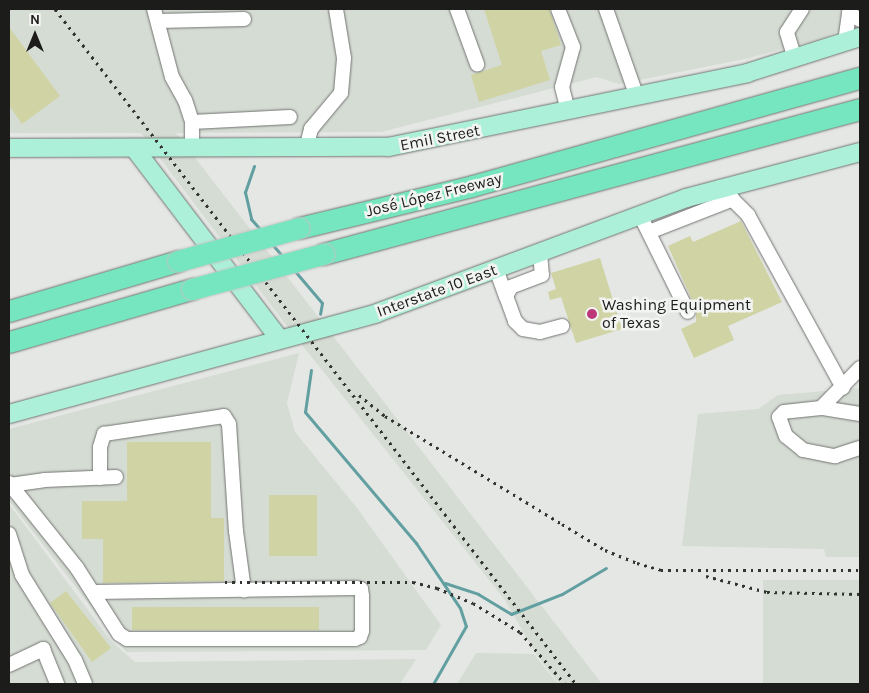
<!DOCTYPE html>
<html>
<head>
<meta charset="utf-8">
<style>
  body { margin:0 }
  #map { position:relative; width:869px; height:693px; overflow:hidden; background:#e5e7e4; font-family:Karla,sans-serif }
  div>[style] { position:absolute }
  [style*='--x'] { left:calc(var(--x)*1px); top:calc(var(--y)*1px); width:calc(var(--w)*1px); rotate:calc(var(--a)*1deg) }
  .built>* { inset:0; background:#d5dcd3; transform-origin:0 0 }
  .stream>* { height:3px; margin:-1.5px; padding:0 1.5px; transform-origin:1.5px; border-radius:1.5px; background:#629fa1 }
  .building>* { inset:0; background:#d0d3a3; transform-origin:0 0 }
  .roads { filter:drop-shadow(0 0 1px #727472) drop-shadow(0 0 1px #727472) }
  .minor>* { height:14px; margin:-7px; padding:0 7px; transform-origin:7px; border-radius:7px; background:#fff }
  .major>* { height:18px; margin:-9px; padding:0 9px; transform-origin:9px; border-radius:9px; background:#acf0d9 }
  .highway>* { height:21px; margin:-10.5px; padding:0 10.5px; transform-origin:10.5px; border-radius:10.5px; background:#75e6bf }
  .rail>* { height:3px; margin-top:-1.5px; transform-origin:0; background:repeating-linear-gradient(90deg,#333332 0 2.5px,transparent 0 7.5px) }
  .bridges { filter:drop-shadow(0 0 1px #c4c4c4) drop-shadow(0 0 1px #c4c4c4) }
  .highway-bridge>* { height:21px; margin:-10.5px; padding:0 10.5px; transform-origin:10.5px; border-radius:10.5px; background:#75e6bf }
  .dots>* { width:14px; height:14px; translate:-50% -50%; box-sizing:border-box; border:2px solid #f2f4f1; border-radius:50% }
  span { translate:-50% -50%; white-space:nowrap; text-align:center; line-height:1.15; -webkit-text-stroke:5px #f2f4f1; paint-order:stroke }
  .street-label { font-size:16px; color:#1c1c1b }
  .poi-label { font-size:16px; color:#1c1c1b }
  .left { translate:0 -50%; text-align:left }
  .frame { position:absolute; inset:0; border:10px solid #1c1c1b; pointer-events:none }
  .north { position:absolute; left:10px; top:10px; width:50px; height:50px; -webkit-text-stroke:4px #f2f4f1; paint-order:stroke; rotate:0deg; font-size:14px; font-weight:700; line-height:20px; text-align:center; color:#1c1c1b }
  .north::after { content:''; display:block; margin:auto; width:18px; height:22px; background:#1c1c1b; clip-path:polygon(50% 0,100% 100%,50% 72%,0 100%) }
</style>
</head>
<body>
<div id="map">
  <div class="built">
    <div style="clip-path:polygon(9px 9px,860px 9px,860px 22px,821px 39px,745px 59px,619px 84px,597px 77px,381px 132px,176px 133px,602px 684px,559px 684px,536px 654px,505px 600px,283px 321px,141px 133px,9px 133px)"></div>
    <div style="clip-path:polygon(299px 353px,287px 403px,295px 432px,357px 508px,441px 625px,426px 650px,126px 652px,9px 501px,9px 429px)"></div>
    <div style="clip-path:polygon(860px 388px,860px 557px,826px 557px,824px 549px,682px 546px,698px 414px,758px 409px,778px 395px)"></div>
    <div style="clip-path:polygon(9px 504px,111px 641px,135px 662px,416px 659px,400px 684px,9px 684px)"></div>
    <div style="left:860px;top:580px;width:104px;height:97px;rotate:90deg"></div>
    <div style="clip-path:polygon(476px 653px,534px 654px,558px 684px,457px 684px)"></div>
  </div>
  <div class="stream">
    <div style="--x:254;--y:166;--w:28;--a:109"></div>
    <div style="--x:245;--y:192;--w:28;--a:77"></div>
    <div style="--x:251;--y:219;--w:15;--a:48"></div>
    <div style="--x:271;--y:243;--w:18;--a:49"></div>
    <div style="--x:294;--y:270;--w:43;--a:49.7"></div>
    <div style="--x:322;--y:303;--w:11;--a:100"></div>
    <div style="--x:311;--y:370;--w:42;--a:98.1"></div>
    <div style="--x:305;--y:412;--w:172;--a:49.7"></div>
    <div style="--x:416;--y:543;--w:78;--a:55.9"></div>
    <div style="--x:460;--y:608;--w:19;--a:72"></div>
    <div style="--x:466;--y:626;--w:67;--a:119.6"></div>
    <div style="--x:445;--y:583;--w:35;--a:18"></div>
    <div style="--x:478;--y:594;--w:39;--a:31"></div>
    <div style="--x:511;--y:614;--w:55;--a:-21.4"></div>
    <div style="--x:562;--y:594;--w:51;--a:-30.6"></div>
  </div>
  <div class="building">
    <div style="clip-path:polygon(484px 9px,549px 9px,561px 45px,541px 51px,550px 80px,479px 102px,471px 75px,502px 65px)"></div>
    <div style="clip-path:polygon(9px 27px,60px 96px,22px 124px,9px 105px)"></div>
    <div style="clip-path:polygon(741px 221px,782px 302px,728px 326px,734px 340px,694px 358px,681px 329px,696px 322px,696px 309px,668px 246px,690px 236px,693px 242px)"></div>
    <div style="clip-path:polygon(600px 258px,622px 329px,576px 343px,561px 297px,550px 300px,548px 292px,556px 289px,551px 273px)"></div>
    <div style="clip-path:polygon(127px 442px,211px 442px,211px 518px,224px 518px,224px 581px,103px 583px,103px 539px,82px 539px,82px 501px,127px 501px)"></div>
    <div style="left:269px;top:495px;width:48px;height:61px"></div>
    <div style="clip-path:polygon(66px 591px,111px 648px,92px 662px,50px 603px)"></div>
    <div style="left:132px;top:607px;width:187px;height:23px"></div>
  </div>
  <div class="roads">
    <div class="minor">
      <div style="--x:154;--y:9;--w:70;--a:75.2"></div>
      <div style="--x:172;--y:77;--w:26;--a:61"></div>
      <div style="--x:185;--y:100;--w:23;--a:72"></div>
      <div style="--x:192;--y:122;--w:26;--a:90"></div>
      <div style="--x:457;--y:9;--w:59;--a:70"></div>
      <div style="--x:558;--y:9;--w:41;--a:68.5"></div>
      <div style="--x:573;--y:47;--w:41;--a:105.4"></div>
      <div style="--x:562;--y:87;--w:25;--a:76"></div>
      <div style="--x:606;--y:9;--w:93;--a:70.6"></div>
      <div style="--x:158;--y:21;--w:86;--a:-1.3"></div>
      <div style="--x:845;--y:42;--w:29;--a:-82"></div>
      <div style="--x:849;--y:13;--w:13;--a:32"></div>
      <div style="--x:795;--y:59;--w:28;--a:-107"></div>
      <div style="--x:787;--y:32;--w:27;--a:-57"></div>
      <div style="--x:192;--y:122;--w:98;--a:-2.9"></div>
      <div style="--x:306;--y:149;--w:21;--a:-76"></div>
      <div style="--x:311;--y:129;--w:47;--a:-50.2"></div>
      <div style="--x:341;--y:93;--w:35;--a:-85"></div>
      <div style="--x:344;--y:58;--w:50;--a:-99.3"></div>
      <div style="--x:720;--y:187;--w:40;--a:45"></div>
      <div style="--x:748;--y:215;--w:197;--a:61.2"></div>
      <div style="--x:640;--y:215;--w:108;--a:63.7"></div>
      <div style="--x:649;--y:232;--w:90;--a:-21.4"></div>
      <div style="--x:540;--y:253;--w:22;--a:85"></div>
      <div style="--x:542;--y:275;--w:33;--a:159"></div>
      <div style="--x:511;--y:287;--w:10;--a:119"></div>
      <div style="--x:506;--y:296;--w:27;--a:70"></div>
      <div style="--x:515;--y:321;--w:11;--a:45"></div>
      <div style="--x:523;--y:329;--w:17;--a:10"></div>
      <div style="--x:540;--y:332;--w:23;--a:-15"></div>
      <div style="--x:496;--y:269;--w:29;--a:70"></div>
      <div style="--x:821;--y:408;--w:56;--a:-45.7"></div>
      <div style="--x:860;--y:414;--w:39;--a:-171"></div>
      <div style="--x:821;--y:408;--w:37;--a:174"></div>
      <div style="--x:784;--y:412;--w:7;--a:135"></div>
      <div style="--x:779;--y:417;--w:20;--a:70"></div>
      <div style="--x:786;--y:436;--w:22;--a:39"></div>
      <div style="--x:803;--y:450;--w:33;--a:11"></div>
      <div style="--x:835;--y:456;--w:26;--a:-18"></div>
      <div style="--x:100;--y:478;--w:31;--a:-90"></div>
      <div style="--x:100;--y:447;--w:14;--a:-73"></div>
      <div style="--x:104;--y:434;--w:121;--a:-8.5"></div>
      <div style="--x:224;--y:416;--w:9;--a:58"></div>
      <div style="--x:229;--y:424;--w:107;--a:86.3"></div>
      <div style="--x:236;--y:531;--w:60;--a:82.3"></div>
      <div style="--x:9;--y:483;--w:109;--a:51.3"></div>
      <div style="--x:77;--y:568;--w:78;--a:57.5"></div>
      <div style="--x:119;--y:634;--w:9;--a:32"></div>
      <div style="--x:127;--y:639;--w:228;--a:0"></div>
      <div style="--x:355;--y:639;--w:5;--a:-22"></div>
      <div style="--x:360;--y:637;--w:6;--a:-72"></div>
      <div style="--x:362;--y:631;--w:35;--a:-90"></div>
      <div style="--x:362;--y:596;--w:7;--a:-98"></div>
      <div style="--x:361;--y:589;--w:5;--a:-169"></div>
      <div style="--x:356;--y:588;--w:261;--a:179.1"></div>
      <div style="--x:10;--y:485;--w:34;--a:-8"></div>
      <div style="--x:44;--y:480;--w:72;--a:-2.4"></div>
      <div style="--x:9;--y:534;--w:43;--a:72.4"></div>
      <div style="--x:22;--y:575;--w:100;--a:58.1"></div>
      <div style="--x:75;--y:660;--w:26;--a:67"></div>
      <div style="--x:9;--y:665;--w:38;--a:-25"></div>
      <div style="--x:43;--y:649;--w:38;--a:68"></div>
    </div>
    <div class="major">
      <div style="--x:9;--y:148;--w:379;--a:-0.2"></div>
      <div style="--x:388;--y:147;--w:367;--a:-11.6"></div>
      <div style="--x:747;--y:73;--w:119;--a:-17.7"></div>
      <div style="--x:134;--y:148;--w:239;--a:52.7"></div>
      <div style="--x:9;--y:414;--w:382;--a:-15.3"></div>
      <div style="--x:377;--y:313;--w:330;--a:-20.4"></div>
      <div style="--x:686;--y:198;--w:180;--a:-14.8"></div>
    </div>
    <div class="highway">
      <div style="--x:299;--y:228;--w:178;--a:-13.6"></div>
      <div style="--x:472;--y:186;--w:403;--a:-15.6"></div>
      <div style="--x:323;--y:254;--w:556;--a:-15.11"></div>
      <div style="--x:9;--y:311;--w:176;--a:-16.5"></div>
      <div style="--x:9;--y:342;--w:191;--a:-16.2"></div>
    </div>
  </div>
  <div class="rail">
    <div style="--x:55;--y:9;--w:853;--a:52.34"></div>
    <div style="--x:359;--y:395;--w:33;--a:39"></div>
    <div style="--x:385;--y:416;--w:207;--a:31.4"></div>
    <div style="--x:562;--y:524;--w:50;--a:31.2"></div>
    <div style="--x:605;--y:550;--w:35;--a:22"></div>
    <div style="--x:637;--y:563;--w:25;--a:16"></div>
    <div style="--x:661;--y:570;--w:199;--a:0"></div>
    <div style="--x:706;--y:576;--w:63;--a:14.7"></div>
    <div style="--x:767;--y:592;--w:93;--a:1.2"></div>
    <div style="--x:225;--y:582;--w:188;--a:0"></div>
    <div style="--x:413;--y:582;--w:25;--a:14"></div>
    <div style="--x:437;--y:588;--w:39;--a:23"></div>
    <div style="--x:473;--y:603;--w:55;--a:31.7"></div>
    <div style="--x:520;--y:632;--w:69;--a:49.1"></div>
  </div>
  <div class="bridges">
    <div class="highway-bridge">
      <div style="--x:178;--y:261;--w:125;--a:-15.3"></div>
      <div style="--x:192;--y:289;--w:136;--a:-15"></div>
    </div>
  </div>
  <div class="dots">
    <div style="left:592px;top:314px;background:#bd387b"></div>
  </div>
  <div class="street-label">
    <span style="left:440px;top:138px;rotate:-11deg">Emil Street</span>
    <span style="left:434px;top:195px;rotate:-14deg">José López Freeway</span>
    <span style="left:437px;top:291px;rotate:-20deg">Interstate 10 East</span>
  </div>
  <div class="poi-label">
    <span class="left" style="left:602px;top:314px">Washing Equipment<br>of Texas</span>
  </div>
  <div class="frame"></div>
  <div class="north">N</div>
</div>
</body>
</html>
